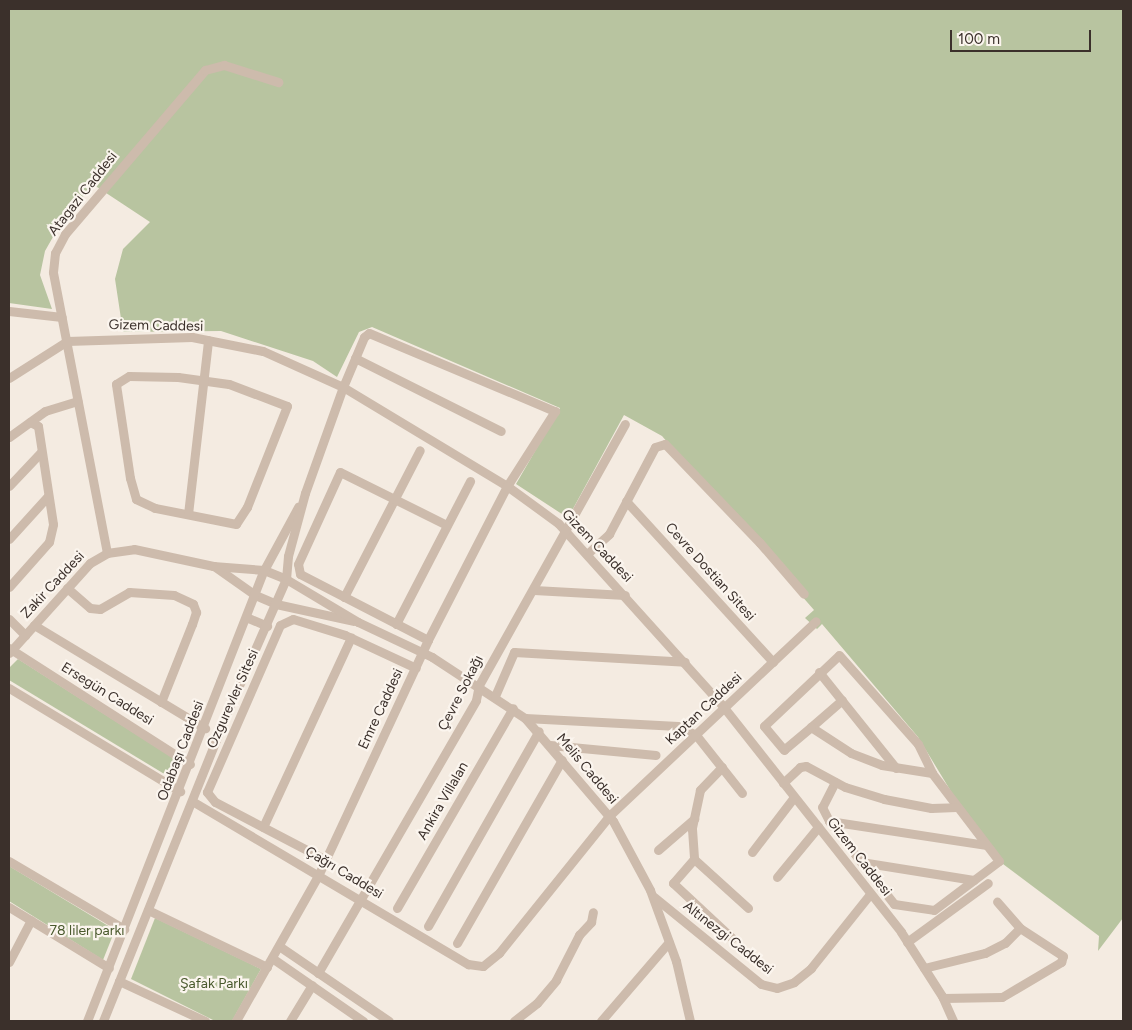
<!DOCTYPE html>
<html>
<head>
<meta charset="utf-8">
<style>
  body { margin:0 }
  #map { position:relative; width:1132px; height:1030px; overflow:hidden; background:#f4ebe1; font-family:Figtree,sans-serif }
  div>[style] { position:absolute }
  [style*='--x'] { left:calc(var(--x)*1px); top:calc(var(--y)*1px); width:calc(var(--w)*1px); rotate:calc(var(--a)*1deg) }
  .green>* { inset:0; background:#b8c4a0 }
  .minor>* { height:9px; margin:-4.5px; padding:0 4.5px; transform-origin:4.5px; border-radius:4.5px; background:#cdbbac }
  span { translate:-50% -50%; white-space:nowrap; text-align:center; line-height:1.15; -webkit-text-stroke:4.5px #fbf5ee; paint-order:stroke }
  .street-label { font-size:14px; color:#3b302b }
  .park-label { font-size:14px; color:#4a5a2e }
  .frame { position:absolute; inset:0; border:10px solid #3b302b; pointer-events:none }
  .scale { position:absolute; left:950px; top:30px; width:141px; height:22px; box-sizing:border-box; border:2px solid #3b302b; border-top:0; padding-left:6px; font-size:15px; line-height:18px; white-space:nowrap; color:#3b302b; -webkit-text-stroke:4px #fbf5ee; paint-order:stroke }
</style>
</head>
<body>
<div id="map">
  <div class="green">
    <div style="clip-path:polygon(9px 9px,1123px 9px,1123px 918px,1098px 951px,1099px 936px,999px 861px,955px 798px,918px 737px,822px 624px,817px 629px,805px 618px,814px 610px,662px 436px,624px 415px,568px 518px,516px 484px,560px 408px,372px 327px,359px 332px,337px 377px,313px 361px,221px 331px,123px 332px,115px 279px,123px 249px,150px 222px,94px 185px,66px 214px,45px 251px,40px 275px,52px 309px,9px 303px)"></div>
    <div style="clip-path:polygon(18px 659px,178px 761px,171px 778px,9px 680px,9px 668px)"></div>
    <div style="clip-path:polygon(9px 866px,115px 930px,103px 960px,9px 901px)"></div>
    <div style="clip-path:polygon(155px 918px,261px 969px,232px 1021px,215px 1021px,131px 979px)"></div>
  </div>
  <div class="minor">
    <div style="--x:9;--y:311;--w:53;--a:6.5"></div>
    <div style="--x:355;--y:358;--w:163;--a:26.6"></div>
    <div style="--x:129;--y:376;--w:49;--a:1.2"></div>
    <div style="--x:178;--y:377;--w:51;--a:7.8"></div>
    <div style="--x:229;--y:384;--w:62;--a:20.8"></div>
    <div style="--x:287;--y:406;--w:109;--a:111.6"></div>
    <div style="--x:247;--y:507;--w:20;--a:123"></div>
    <div style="--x:236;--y:524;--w:83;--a:-168.8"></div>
    <div style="--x:155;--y:508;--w:21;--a:-155"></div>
    <div style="--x:136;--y:499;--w:22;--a:-106"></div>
    <div style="--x:130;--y:478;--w:95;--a:-98.5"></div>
    <div style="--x:116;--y:384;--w:15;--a:-32"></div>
    <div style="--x:9;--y:378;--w:69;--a:-32.5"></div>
    <div style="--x:67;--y:341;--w:125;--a:-1.8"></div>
    <div style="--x:192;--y:337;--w:72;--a:11.2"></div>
    <div style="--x:263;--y:351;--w:88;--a:24.2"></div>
    <div style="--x:343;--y:387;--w:192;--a:31.1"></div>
    <div style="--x:507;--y:486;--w:63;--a:36"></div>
    <div style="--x:558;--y:523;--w:245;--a:48"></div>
    <div style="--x:722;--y:705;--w:289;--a:51.7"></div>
    <div style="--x:901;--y:932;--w:76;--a:57.4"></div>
    <div style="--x:942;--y:996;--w:27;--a:66"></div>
    <div style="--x:9;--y:437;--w:44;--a:-35.8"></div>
    <div style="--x:45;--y:411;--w:34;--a:-17"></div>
    <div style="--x:9;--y:486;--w:47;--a:-46.7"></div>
    <div style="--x:626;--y:501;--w:218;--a:47.6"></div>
    <div style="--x:188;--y:514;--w:175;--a:-83.4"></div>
    <div style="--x:9;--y:539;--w:58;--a:-47.8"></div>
    <div style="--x:107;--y:553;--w:286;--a:-100.9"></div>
    <div style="--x:53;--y:272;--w:19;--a:-84"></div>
    <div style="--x:55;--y:253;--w:21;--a:-62"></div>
    <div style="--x:65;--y:234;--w:216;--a:-49.5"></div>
    <div style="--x:205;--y:70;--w:20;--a:-15"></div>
    <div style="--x:224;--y:65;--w:57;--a:17.5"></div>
    <div style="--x:587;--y:554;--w:30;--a:-42"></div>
    <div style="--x:609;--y:534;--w:98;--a:-62.1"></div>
    <div style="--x:655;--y:447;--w:10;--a:-17"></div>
    <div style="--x:665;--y:444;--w:137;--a:46.2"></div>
    <div style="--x:760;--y:543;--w:67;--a:49.2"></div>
    <div style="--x:214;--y:566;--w:50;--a:35.3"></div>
    <div style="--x:255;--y:595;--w:23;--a:23"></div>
    <div style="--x:276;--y:604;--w:79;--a:12.4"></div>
    <div style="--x:9;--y:587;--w:60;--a:-48.4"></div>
    <div style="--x:49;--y:542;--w:18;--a:-77"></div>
    <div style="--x:53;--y:524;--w:99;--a:-98.7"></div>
    <div style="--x:38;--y:426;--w:9;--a:-153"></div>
    <div style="--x:67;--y:588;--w:30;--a:41"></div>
    <div style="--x:90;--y:608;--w:10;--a:6"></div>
    <div style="--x:100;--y:609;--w:34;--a:-30"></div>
    <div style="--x:129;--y:592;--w:45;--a:3.8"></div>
    <div style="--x:174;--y:595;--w:21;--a:25"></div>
    <div style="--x:193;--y:604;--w:9;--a:69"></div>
    <div style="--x:196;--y:612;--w:13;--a:108"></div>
    <div style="--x:192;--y:624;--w:84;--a:111.7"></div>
    <div style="--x:534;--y:590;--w:91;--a:3.1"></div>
    <div style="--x:344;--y:597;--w:165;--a:-62.7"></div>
    <div style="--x:246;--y:617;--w:23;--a:23"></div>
    <div style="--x:9;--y:619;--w:23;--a:45"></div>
    <div style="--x:396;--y:624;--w:161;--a:-62.6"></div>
    <div style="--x:34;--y:625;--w:200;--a:31.1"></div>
    <div style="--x:428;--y:640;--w:144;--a:-152.7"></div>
    <div style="--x:300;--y:574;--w:10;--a:-101"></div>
    <div style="--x:298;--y:564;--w:101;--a:-65.5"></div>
    <div style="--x:340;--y:472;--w:119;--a:26.4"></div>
    <div style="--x:9;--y:648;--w:215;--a:32.7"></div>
    <div style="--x:9;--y:653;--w:121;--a:-48"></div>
    <div style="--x:90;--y:563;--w:20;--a:-30"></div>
    <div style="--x:107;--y:553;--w:27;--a:-8"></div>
    <div style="--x:134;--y:549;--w:81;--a:12.1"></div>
    <div style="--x:213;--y:566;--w:51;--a:4.5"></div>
    <div style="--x:264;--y:570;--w:24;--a:22"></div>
    <div style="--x:286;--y:579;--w:84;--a:30.8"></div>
    <div style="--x:358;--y:622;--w:82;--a:25.3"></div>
    <div style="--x:432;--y:657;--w:111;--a:33.3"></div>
    <div style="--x:525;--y:718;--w:135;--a:49.5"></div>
    <div style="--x:613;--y:821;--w:78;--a:61.8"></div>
    <div style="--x:650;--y:890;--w:76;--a:69.9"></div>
    <div style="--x:676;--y:961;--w:62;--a:76.9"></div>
    <div style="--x:819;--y:672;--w:123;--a:51.3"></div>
    <div style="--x:9;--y:688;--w:200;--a:31.1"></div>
    <div style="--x:495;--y:696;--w:48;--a:-66.6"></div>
    <div style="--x:514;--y:652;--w:171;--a:3.3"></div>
    <div style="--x:525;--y:718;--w:153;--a:3"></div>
    <div style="--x:678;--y:726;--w:20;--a:27"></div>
    <div style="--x:696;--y:735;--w:74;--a:51.6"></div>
    <div style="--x:811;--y:727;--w:41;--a:-41.1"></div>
    <div style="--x:550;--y:745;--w:106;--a:5.4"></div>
    <div style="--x:722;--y:767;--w:32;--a:134"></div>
    <div style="--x:700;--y:790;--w:40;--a:102"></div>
    <div style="--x:692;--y:829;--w:30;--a:86"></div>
    <div style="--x:694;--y:859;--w:73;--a:42.2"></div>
    <div style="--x:835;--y:782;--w:28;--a:117"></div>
    <div style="--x:822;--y:807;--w:16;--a:63"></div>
    <div style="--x:829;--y:821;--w:105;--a:51.9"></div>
    <div style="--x:894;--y:904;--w:40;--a:8.5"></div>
    <div style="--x:934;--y:910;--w:81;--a:-37"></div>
    <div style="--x:999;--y:861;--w:111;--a:-127.3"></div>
    <div style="--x:932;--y:773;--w:51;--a:-170.9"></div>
    <div style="--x:882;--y:765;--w:33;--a:-159"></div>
    <div style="--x:851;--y:753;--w:48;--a:-147"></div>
    <div style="--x:811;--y:727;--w:35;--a:140"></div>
    <div style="--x:784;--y:750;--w:31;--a:-130"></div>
    <div style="--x:764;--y:726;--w:103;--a:-43.4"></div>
    <div style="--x:839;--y:655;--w:119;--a:48.4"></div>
    <div style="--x:918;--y:744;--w:32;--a:64"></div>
    <div style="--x:783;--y:783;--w:23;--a:-43"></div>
    <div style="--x:800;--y:767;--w:6;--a:-9"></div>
    <div style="--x:806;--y:766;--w:44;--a:28.3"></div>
    <div style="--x:845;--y:787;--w:41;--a:17.1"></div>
    <div style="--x:884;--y:799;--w:48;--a:10.8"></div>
    <div style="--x:931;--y:808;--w:25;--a:-2"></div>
    <div style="--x:192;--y:801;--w:321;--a:30.6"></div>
    <div style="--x:468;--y:964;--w:15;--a:8"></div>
    <div style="--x:483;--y:966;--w:21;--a:-39"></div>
    <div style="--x:499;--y:953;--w:176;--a:-51.2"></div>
    <div style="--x:609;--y:816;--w:284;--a:-43.3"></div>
    <div style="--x:829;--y:821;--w:158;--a:8.7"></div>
    <div style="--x:263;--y:827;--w:209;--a:-65.1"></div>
    <div style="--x:658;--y:850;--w:48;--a:-40.7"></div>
    <div style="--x:752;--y:852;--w:69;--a:-52.6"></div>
    <div style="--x:694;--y:859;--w:32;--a:131"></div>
    <div style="--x:673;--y:883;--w:81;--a:43"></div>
    <div style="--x:326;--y:860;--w:125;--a:-152.4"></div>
    <div style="--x:215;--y:802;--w:13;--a:-129"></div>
    <div style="--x:207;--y:792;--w:182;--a:-66.4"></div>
    <div style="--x:280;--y:625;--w:14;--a:-25"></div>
    <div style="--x:293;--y:619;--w:54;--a:17.1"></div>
    <div style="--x:345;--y:635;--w:78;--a:24.9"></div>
    <div style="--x:9;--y:861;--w:134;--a:30.6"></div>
    <div style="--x:861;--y:862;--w:114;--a:9.1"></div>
    <div style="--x:777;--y:877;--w:65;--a:-50.6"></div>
    <div style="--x:654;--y:897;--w:138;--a:39.1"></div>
    <div style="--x:761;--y:984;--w:16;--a:14"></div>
    <div style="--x:777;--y:988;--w:18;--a:-19"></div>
    <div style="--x:794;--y:982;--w:22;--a:-39"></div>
    <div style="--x:811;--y:968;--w:95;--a:-51.4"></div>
    <div style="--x:9;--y:907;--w:117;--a:31.4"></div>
    <div style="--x:397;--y:908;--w:231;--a:-59.9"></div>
    <div style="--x:148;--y:910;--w:132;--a:25.6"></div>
    <div style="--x:428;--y:926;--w:224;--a:-60.4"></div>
    <div style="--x:907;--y:942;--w:100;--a:-36.1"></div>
    <div style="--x:457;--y:943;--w:211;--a:-60.2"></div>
    <div style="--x:279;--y:946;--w:133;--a:34.3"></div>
    <div style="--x:272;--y:958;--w:111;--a:34.7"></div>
    <div style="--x:9;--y:962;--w:47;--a:-62.4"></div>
    <div style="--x:924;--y:968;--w:63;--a:-13.8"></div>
    <div style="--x:985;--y:953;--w:22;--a:-27"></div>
    <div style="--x:1005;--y:943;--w:21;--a:-45"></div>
    <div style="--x:318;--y:973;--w:315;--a:-59.9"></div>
    <div style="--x:476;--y:700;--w:15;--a:-79"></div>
    <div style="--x:479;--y:685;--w:299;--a:-60.8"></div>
    <div style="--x:119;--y:981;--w:95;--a:24.9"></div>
    <div style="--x:943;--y:998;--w:59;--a:-1"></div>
    <div style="--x:1002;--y:997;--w:69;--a:-30.7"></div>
    <div style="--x:1061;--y:962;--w:6;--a:-72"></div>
    <div style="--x:1063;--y:956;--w:51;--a:-146.9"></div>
    <div style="--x:1020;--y:928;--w:35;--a:-131"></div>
    <div style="--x:87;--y:1021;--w:484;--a:-68.6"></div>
    <div style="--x:264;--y:570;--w:72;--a:-61.6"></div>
    <div style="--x:103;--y:1021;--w:330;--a:-68.1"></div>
    <div style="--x:226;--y:715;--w:149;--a:-66.2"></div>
    <div style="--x:286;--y:579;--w:23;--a:-85"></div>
    <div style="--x:288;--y:556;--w:65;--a:-74.9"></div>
    <div style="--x:305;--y:493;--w:113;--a:-70.3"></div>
    <div style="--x:343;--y:387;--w:54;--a:-67.2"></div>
    <div style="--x:364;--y:337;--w:6;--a:-39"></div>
    <div style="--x:369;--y:333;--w:202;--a:22.8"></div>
    <div style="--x:555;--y:411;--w:89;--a:122.6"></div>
    <div style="--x:507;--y:486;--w:173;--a:117.2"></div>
    <div style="--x:428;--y:640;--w:258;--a:115"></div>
    <div style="--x:319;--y:874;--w:169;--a:119.5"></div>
    <div style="--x:290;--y:1021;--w:42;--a:-58.6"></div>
    <div style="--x:514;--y:1021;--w:29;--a:-38"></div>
    <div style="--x:537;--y:1003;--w:30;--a:-50"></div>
    <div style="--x:556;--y:980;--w:51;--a:-62.9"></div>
    <div style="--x:579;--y:935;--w:18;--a:-47"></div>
    <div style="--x:591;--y:922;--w:10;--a:-79"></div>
    <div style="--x:601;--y:1021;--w:104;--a:-49.3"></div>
  </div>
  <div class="street-label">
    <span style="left:83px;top:194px;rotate:-52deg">Atagazi Caddesi</span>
    <span style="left:156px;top:326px;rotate:1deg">Gizem Caddesi</span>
    <span style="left:597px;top:546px;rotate:46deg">Gizem Caddesi</span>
    <span style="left:710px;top:572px;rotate:48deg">Cevre Dostian Sitesi</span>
    <span style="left:53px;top:585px;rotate:-47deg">Zakir Caddesi</span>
    <span style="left:461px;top:693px;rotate:-63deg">Çevre Sokağı</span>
    <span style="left:107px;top:694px;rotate:32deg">Ersegün Caddesi</span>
    <span style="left:233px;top:699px;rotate:-66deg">Ozgurevler Sitesi</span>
    <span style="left:381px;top:709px;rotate:-65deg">Emre Caddesi</span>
    <span style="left:704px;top:709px;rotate:-43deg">Kaptan Caddesi</span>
    <span style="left:181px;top:751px;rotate:-69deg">Odabaşı Caddesi</span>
    <span style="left:587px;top:769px;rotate:50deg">Melis Caddesi</span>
    <span style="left:443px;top:801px;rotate:-60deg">Ankira Villalan</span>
    <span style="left:859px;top:857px;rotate:52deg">Gizem Caddesi</span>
    <span style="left:344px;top:873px;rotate:31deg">Çağrı Caddesi</span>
    <span style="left:728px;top:938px;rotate:38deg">Altınezgi Caddesi</span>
  </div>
  <div class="park-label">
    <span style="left:87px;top:931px">78 liler parkı</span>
    <span style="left:214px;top:984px">Şafak Parkı</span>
  </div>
  <div class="frame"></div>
  <div class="scale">100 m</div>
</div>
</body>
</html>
